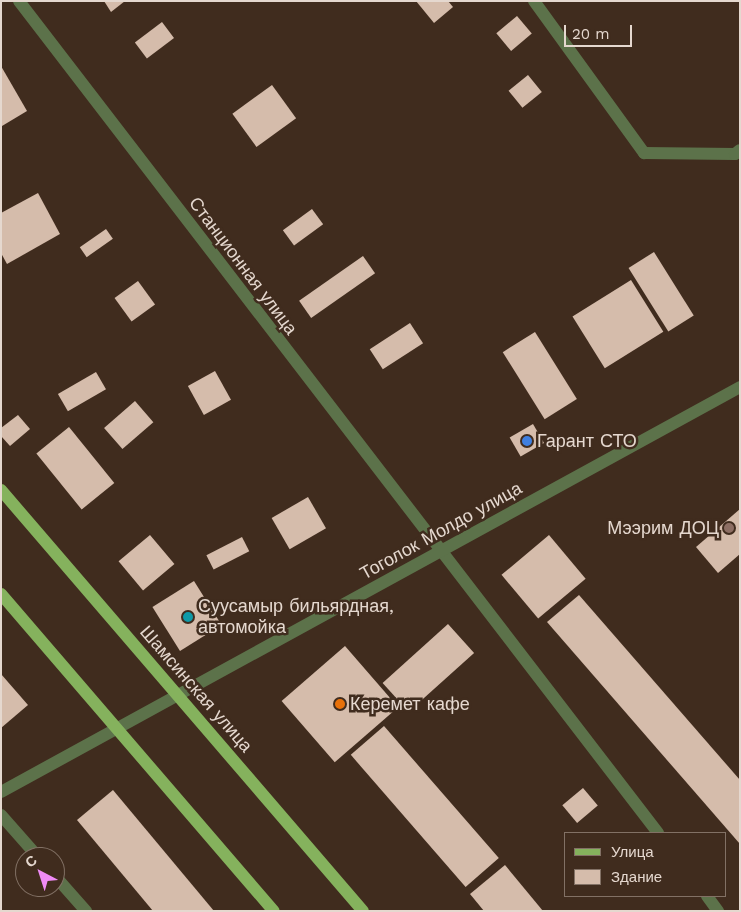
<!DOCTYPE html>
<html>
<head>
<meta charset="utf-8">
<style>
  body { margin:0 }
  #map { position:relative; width:741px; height:912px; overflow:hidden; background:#402c1e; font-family:"Work Sans",sans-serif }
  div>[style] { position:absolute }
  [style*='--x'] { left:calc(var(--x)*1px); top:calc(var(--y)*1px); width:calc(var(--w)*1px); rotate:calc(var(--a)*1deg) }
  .building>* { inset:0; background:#d5bcab; transform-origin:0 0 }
  .minor>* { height:12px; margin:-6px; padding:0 6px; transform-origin:6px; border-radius:6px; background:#5c724a }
  .major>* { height:12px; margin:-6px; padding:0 6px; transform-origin:6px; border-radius:6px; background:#85b25d }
  .dots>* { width:14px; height:14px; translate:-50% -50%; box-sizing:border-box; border:2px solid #402c1e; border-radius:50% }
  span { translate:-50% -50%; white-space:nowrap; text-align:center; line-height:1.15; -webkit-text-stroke:5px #402c1e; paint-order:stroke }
  .street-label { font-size:18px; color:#e5d8cf }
  .poi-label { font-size:18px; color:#e5d8cf }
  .left { translate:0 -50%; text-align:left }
  .right { translate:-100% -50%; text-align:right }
  .frame { position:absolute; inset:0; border:2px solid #e5d8cf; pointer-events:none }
  .legend { position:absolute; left:564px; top:832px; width:162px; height:65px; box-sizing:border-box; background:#402c1e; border:1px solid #827165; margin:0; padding:6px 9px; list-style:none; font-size:15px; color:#e5d8cf }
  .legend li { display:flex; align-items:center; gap:10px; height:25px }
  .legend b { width:25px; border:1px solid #827165 }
  .north { position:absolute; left:15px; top:847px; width:50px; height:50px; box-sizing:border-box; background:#402c1e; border:1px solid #827165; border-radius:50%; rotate:320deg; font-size:14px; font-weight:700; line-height:20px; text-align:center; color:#e5d8cf }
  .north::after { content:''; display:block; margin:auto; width:18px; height:22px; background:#f08bf6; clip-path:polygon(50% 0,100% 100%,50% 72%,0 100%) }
  .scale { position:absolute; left:564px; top:25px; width:68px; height:22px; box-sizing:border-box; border:2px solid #e5d8cf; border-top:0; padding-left:6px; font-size:15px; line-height:18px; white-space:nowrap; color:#e5d8cf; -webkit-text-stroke:4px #402c1e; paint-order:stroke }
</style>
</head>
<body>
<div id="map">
  <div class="building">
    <div style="clip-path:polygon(104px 1px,125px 1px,111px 12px)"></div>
    <div style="clip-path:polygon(416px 1px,448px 1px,453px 7px,434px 23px)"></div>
    <div style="left:517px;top:16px;width:23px;height:27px;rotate:50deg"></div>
    <div style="left:162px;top:22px;width:20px;height:34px;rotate:53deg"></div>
    <div style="clip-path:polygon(1px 66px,27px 111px,2px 126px,1px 124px)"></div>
    <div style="left:528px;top:75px;width:22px;height:25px;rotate:51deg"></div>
    <div style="left:272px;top:85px;width:41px;height:49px;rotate:54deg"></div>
    <div style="clip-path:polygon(38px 193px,60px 234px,7px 264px,1px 253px,1px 213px)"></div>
    <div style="left:312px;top:209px;width:19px;height:36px;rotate:54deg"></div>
    <div style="left:106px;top:229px;width:12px;height:32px;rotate:55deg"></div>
    <div style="left:654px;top:252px;width:75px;height:30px;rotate:58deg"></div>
    <div style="left:363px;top:256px;width:21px;height:78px;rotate:55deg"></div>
    <div style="left:631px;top:280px;width:61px;height:69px;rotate:58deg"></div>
    <div style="left:138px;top:281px;width:29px;height:29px;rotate:54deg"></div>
    <div style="left:410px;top:323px;width:24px;height:48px;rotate:57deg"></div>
    <div style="left:535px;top:332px;width:79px;height:38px;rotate:58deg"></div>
    <div style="left:215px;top:371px;width:33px;height:31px;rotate:61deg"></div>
    <div style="left:96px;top:372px;width:20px;height:44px;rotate:60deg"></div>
    <div style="left:135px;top:401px;width:28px;height:41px;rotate:49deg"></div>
    <div style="clip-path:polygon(18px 415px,30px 429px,10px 446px,1px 436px,1px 428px)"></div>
    <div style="left:533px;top:424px;width:22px;height:27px;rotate:60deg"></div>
    <div style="left:69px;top:427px;width:72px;height:42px;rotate:51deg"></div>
    <div style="left:308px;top:497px;width:36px;height:42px;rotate:60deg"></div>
    <div style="clip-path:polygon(740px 509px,740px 554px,718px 573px,696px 547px)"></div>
    <div style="left:150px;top:535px;width:38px;height:41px;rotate:50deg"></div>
    <div style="left:549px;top:535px;width:57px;height:62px;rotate:50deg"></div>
    <div style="left:242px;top:537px;width:16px;height:40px;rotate:63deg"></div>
    <div style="left:194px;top:581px;width:52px;height:49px;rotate:58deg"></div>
    <div style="clip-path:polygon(579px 595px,740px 780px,740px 844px,547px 622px)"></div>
    <div style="left:448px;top:624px;width:39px;height:88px;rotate:48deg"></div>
    <div style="left:345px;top:646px;width:81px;height:84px;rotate:49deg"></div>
    <div style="clip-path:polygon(1px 674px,28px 705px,1px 728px)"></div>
    <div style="left:384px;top:726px;width:175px;height:44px;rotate:49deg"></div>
    <div style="left:583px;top:788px;width:23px;height:27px;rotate:50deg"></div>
    <div style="clip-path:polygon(113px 790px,214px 911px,153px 911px,77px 820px)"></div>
    <div style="clip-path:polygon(505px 865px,543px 911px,484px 911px,470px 894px)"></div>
  </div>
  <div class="minor">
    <div style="--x:19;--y:1;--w:1049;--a:52.47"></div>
    <div style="--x:534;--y:1;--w:188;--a:54.1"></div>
    <div style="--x:644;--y:153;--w:91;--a:0.6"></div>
    <div style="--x:735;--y:154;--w:6;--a:-39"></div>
    <div style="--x:1;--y:792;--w:843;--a:-28.72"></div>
    <div style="--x:1;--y:815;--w:56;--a:48.6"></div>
    <div style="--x:55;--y:876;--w:47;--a:48.5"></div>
    <div style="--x:707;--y:896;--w:19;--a:54"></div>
  </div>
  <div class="major">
    <div style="--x:1;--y:490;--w:555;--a:49.31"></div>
    <div style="--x:1;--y:594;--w:418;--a:49.3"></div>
  </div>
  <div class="dots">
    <div style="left:527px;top:441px;background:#3f7fe0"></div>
    <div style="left:729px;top:528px;background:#8d6e63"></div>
    <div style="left:188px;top:617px;background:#0f9aa8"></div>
    <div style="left:340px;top:704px;background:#e8710a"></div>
  </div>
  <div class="street-label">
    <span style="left:243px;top:266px;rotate:53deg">Станционная улица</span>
    <span style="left:441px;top:531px;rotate:-29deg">Тоголок Молдо улица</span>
    <span style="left:196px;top:689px;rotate:49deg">Шамсинская улица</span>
  </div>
  <div class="poi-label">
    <span class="left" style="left:537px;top:441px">Гарант СТО</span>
    <span class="right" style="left:719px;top:528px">Мээрим ДОЦ</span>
    <span class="left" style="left:198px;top:617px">Суусамыр бильярдная,<br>автомойка</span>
    <span class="left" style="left:350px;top:704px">Керемет кафе</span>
  </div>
  <div class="frame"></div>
  <ul class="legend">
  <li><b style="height:6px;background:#85b25d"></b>Улица</li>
  <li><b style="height:14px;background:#d5bcab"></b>Здание</li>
  </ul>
  <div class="north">С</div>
  <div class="scale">20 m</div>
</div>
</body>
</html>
